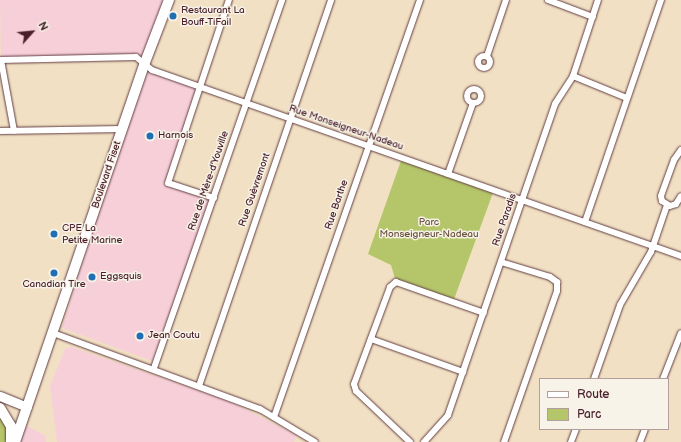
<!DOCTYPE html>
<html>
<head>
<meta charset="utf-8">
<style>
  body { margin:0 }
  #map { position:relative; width:681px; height:442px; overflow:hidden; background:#f1e0c3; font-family:"Balsamiq Sans",sans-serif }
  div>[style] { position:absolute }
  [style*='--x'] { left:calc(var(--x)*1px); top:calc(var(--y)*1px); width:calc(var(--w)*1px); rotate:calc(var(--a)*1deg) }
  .built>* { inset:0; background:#f6cfd8 }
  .green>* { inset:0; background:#b4c669 }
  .roads { filter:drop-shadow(0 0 1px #633c42) drop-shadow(0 0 1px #633c42) }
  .street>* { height:6px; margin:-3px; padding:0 3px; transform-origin:3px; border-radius:3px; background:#fff }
  .street>.ring { margin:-3px; padding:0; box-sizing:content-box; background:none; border:6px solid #fff; border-radius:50% }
  .secondary>* { height:9px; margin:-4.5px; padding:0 4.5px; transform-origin:4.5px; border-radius:4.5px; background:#fff }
  .primary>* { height:10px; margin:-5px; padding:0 5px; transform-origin:5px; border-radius:5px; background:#fff }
  .dots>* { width:11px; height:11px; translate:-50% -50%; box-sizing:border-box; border:2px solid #f7f3e8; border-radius:50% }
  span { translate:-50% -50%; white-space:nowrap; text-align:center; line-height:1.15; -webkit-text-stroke:3px #f7f3e8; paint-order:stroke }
  .poi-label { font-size:10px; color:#4a1f2b }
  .left { translate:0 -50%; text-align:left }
  .street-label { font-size:10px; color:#4a1f2b }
  .park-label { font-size:10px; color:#6a513e }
  .legend { position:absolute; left:539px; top:378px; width:130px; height:52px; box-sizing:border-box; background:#f7f3e8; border:1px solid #b29e9c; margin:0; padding:5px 7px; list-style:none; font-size:12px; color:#4a1f2b }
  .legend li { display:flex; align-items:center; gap:8px; height:20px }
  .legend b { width:20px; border:1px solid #b29e9c }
  .north { position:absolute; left:12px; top:12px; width:40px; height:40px; -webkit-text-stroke:3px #f7f3e8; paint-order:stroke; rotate:63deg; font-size:11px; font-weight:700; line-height:16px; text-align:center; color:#4a1f2b }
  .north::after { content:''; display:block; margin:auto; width:14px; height:18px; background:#4a1f2b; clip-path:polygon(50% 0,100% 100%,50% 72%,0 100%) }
</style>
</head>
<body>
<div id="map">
  <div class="built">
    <div style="clip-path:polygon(0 0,167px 0,144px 65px,200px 87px,168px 182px,214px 198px,152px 361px,62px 328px,144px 65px,136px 57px,1px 60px)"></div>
    <div style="clip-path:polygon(71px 347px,229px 401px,296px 435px,294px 442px,57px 442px,50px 386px,65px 349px)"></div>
    <div style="clip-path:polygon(25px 425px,46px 436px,46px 442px,19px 442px)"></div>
  </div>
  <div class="green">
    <div style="clip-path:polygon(402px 158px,494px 190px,453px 302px,396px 282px,391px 265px,368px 254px)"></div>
    <div style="clip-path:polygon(0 413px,9px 430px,5px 442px,0 442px)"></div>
  </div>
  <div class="roads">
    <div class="street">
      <div style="--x:548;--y:0;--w:48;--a:20.7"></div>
      <div class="ring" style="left:478px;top:56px;width:6px;height:6px"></div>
      <div style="--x:487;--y:56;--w:59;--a:-71.3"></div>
      <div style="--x:0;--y:60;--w:136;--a:-1.3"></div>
      <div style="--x:136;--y:57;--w:21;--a:39"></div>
      <div style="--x:152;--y:70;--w:561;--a:19.37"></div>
      <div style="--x:1;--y:60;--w:72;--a:79.6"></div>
      <div style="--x:573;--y:76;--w:58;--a:22.2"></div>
      <div class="ring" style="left:467px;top:89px;width:8px;height:8px"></div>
      <div style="--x:0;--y:131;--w:123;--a:-0.9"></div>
      <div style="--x:681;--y:150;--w:12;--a:125"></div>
      <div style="--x:674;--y:160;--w:38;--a:110"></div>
      <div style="--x:661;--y:196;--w:5;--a:79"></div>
      <div style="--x:662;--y:201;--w:9;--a:32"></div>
      <div style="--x:670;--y:206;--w:6;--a:-18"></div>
      <div style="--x:676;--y:204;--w:9;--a:-58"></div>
      <div style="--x:448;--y:174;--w:75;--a:-70.6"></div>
      <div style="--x:214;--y:198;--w:48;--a:-161.9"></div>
      <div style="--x:168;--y:183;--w:193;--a:-71.6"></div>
      <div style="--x:585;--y:222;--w:235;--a:-71.1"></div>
      <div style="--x:501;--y:262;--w:51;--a:17"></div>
      <div style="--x:550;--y:277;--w:9;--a:36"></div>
      <div style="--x:557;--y:282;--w:9;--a:90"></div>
      <div style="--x:557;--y:291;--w:160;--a:109.3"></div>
      <div style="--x:53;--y:333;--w:221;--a:20.2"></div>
      <div style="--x:260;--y:409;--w:64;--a:31"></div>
      <div style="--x:371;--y:339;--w:98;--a:19.7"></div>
      <div style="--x:154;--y:368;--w:390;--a:-70.8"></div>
      <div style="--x:594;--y:379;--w:78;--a:-70.6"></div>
      <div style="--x:620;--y:305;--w:61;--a:-59.7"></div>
      <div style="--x:651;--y:252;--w:50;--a:-71.2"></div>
      <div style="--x:663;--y:379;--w:49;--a:-68.6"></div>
      <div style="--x:199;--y:386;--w:408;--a:-71.1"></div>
      <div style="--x:274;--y:417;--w:442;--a:-70.7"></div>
      <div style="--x:410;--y:442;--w:74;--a:-136.6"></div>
      <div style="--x:356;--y:391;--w:7;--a:-106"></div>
      <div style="--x:354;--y:384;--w:103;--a:-69.6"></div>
      <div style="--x:390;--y:287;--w:8;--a:-40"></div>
      <div style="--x:396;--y:282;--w:93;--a:19.4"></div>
      <div style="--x:424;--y:442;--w:36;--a:-48"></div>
      <div style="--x:448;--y:415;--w:329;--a:-71"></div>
      <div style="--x:555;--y:104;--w:33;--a:-57"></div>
      <div style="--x:573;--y:76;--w:80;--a:-71.8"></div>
      <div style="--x:571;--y:442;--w:14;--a:-69"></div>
      <div style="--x:640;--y:442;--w:14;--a:-69"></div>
    </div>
    <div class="secondary">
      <div style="--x:0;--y:396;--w:29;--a:22"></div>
    </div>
    <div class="primary">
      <div style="--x:0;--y:408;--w:21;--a:59"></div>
      <div style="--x:11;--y:426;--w:16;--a:90"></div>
      <div style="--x:15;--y:442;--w:398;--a:-71.1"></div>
      <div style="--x:144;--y:65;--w:70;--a:-69"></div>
    </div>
  </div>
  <div class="dots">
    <div style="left:173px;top:16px;background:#1f6fb2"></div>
    <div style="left:150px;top:136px;background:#1f6fb2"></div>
    <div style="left:54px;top:234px;background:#1f6fb2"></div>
    <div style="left:54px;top:273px;background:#1f6fb2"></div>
    <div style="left:92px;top:277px;background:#1f6fb2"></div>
    <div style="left:140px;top:336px;background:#1f6fb2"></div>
  </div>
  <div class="poi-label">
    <span class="left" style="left:181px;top:16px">Restaurant La<br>Bouff-TiFail</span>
    <span class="left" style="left:158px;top:136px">Harnois</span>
    <span class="left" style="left:62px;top:234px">CPE La<br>Petite Marine</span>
    <span class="left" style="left:100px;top:277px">Eggsquis</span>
    <span style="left:54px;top:285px">Canadian Tire</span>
    <span class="left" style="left:148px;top:336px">Jean Coutu</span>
  </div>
  <div class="street-label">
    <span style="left:346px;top:128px;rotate:19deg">Rue Monseigneur-Nadeau</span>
    <span style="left:107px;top:175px;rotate:-71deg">Boulevard Fiset</span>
    <span style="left:209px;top:181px;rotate:-71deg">Rue de Mère-d'Youville</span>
    <span style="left:255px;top:190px;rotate:-71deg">Rue Guèvremont</span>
    <span style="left:337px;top:205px;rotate:-71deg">Rue Barthe</span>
    <span style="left:505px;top:220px;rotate:-71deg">Rue Paradis</span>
  </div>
  <div class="park-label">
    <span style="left:429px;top:228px">Parc<br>Monseigneur-Nadeau</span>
  </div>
  <ul class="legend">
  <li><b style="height:5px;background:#fff"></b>Route</li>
  <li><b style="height:11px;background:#b4c669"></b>Parc</li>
  </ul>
  <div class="north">N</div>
</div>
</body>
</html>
